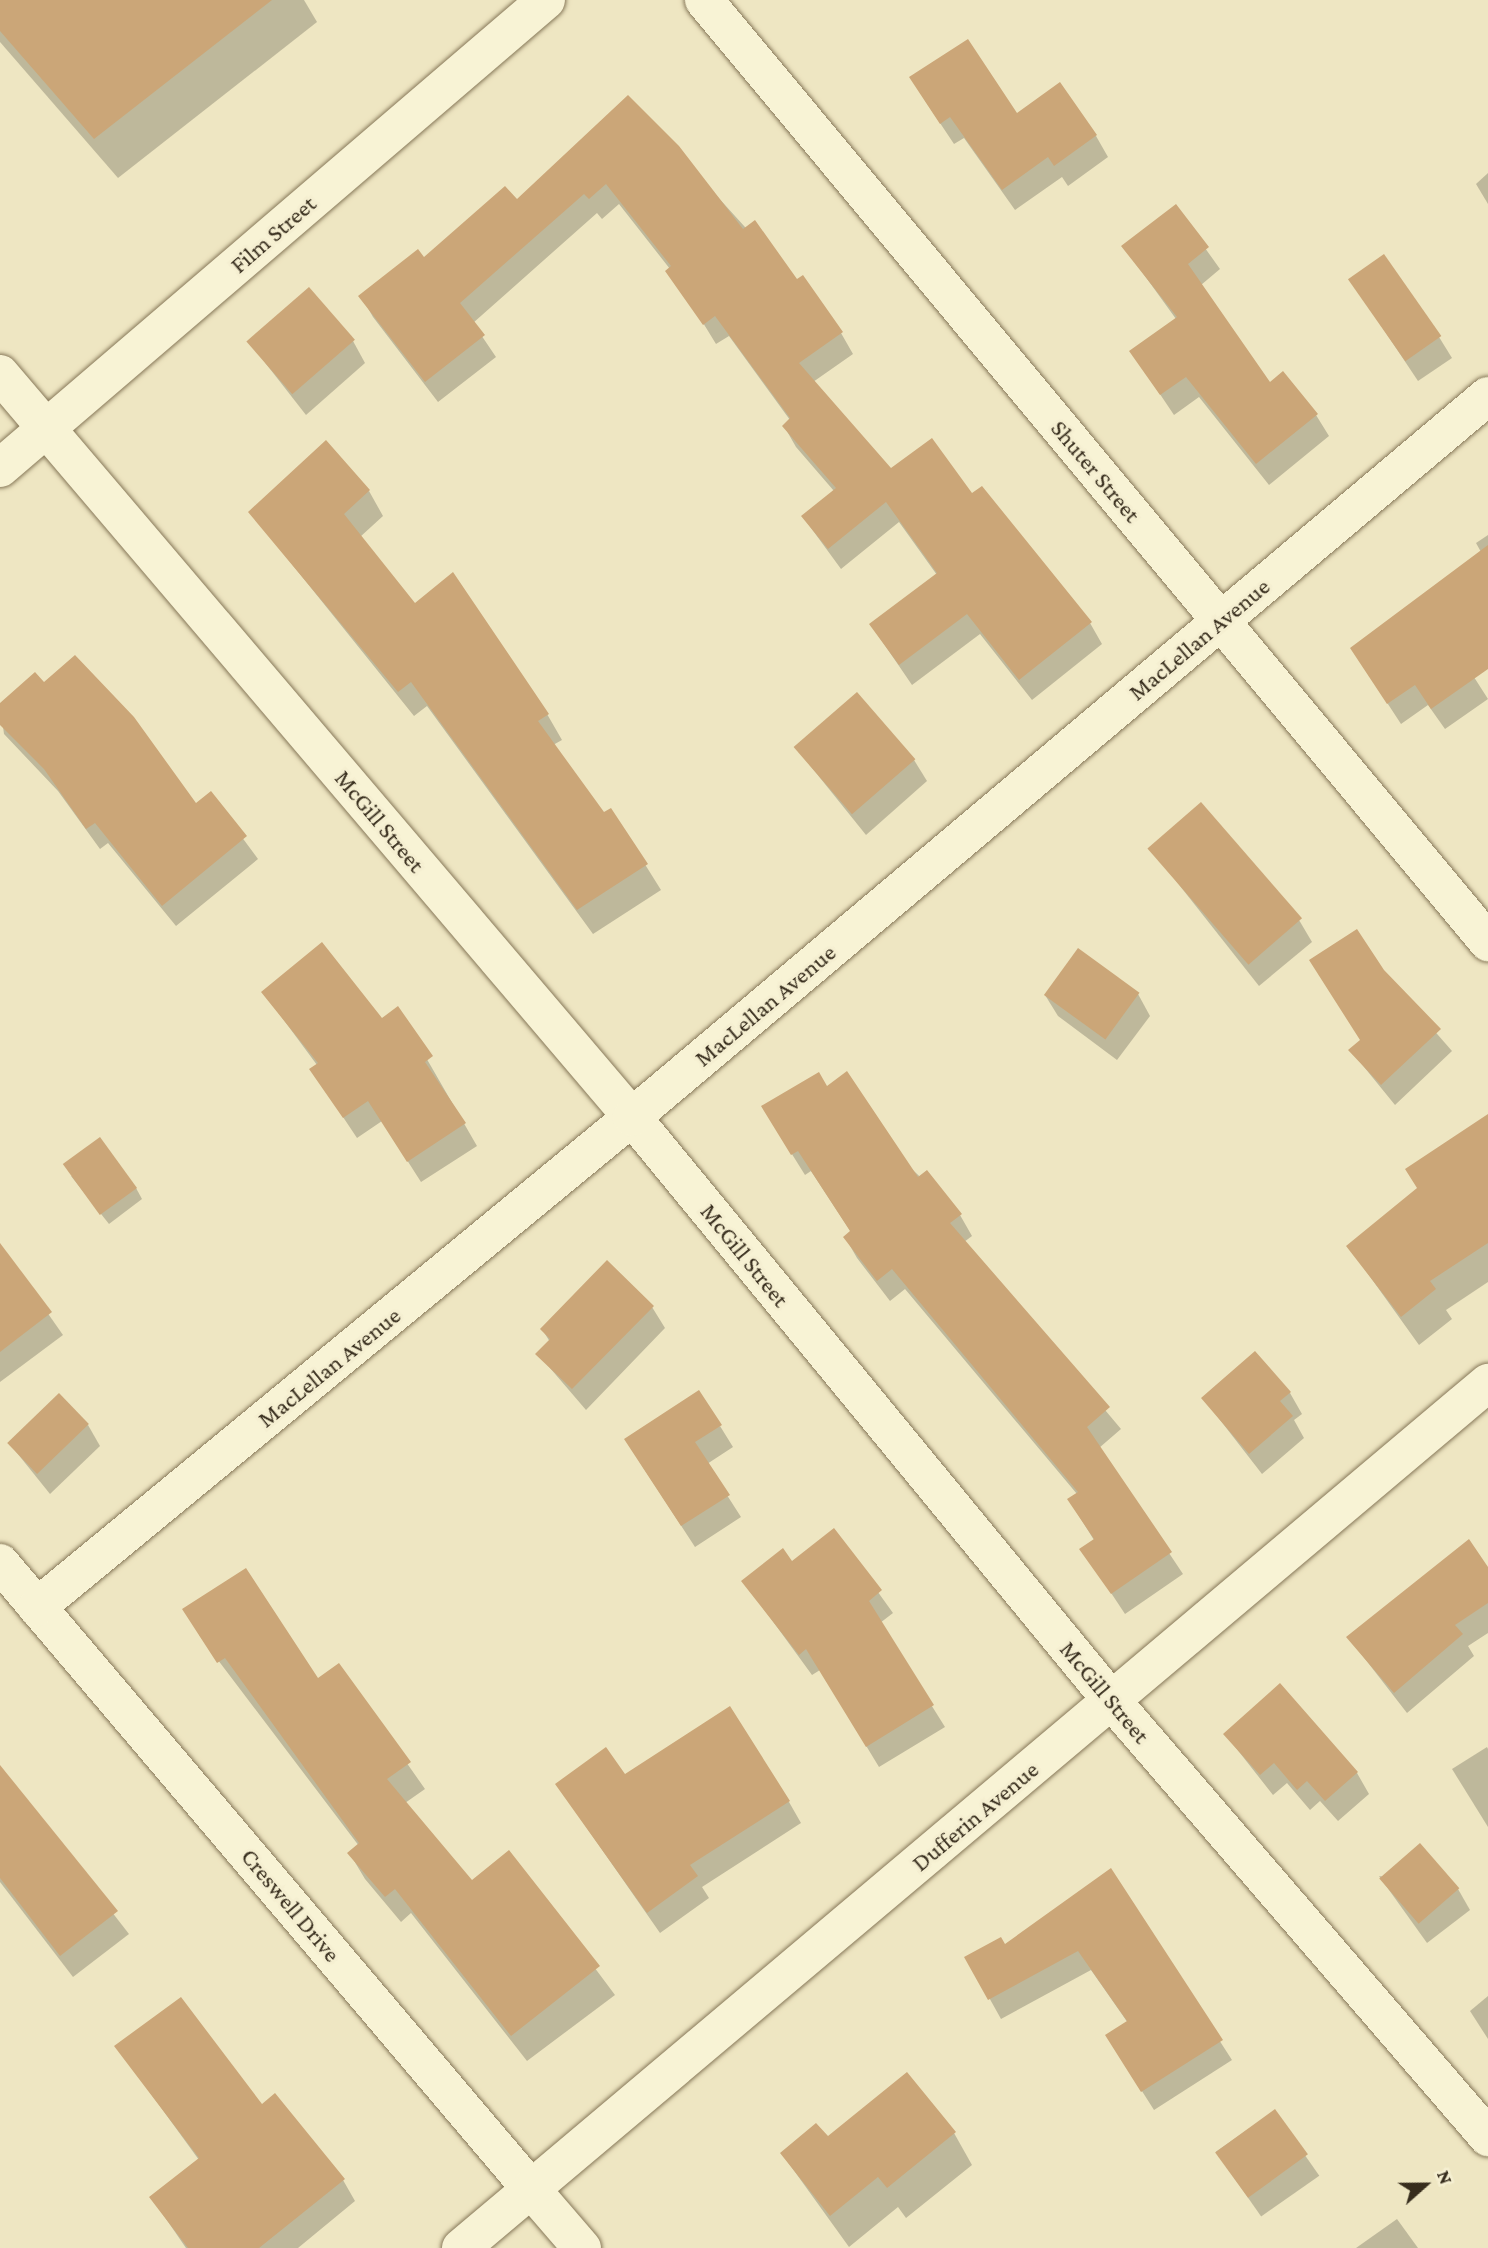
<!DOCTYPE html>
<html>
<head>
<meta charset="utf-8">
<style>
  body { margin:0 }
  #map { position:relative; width:1488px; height:2248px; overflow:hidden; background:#eee6c2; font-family:"Crimson Pro",serif }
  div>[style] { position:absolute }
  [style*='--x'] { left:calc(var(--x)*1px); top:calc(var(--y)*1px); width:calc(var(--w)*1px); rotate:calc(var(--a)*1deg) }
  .shadow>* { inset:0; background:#0003; transform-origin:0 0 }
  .building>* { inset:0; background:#cba678; transform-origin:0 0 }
  .roads { filter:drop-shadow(0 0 2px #877859) drop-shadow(0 0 2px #877859) }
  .minor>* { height:38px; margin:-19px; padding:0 19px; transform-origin:19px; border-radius:19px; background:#f8f3d5 }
  .tertiary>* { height:38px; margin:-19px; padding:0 19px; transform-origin:19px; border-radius:19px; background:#f8f3d5 }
  .secondary>* { height:38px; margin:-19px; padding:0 19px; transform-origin:19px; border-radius:19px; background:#f8f3d5 }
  span { translate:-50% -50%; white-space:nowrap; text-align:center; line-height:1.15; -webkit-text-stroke:6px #f5efd1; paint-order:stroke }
  .street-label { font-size:24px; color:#372d1d }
  .north { position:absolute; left:1390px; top:2150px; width:70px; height:70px; -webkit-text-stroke:5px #f5efd1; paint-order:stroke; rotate:69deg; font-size:19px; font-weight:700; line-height:28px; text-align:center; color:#372d1d }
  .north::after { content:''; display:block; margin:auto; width:24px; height:32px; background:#372d1d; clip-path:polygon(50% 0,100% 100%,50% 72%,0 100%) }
</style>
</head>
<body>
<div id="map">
  <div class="shadow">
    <div style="clip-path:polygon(0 0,304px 0,317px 22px,118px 178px,0 42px)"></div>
    <div style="clip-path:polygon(628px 98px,841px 333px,853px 354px,813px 382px,891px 471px,972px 496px,1090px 623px,1102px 644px,1032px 700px,980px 634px,912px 685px,871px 625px,937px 575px,899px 522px,841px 569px,803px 517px,834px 491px,796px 447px,784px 426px,790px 420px,729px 336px,716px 344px,670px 269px,619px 204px,602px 219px,597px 213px,473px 323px,496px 357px,438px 402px,373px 317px,361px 296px,516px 202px)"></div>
    <div style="clip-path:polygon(924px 99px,1096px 136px,1108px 157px,1068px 186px,1062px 177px,1015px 210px,964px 138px,954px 144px)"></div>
    <div style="clip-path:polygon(1488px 173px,1488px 204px,1476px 184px)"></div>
    <div style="clip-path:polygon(1175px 206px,1220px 269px,1201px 285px,1269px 384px,1316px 415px,1329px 436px,1269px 485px,1199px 397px,1174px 415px,1131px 351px,1176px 319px,1124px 247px)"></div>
    <div style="clip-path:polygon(1350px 279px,1439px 337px,1452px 358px,1418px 381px)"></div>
    <div style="clip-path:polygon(353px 341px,365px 363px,306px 415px,249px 342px)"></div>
    <div style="clip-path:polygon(369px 491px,383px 516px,360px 537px,414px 605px,547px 714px,562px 740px,553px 745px,604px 815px,611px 810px,661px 890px,593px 934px,427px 706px,414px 716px,250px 512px)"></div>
    <div style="clip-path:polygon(1488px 535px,1488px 664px,1472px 674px,1488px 699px,1445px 729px,1428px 705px,1401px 724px,1352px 649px,1481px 552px,1476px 543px)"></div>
    <div style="clip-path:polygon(0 705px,195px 806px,210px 794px,258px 859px,176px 926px,108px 843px,100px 849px,58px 791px,4px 734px)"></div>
    <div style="clip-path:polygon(796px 748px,914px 760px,927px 781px,866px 835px)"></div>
    <div style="clip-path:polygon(1150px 848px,1299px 920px,1312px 942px,1259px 986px)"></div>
    <div style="clip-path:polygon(1382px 971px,1452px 1051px,1395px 1105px,1351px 1051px,1361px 1041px)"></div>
    <div style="clip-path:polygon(263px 992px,382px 1020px,398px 1009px,477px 1146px,421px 1182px,382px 1121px,357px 1138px,311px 1069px,317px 1065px)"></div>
    <div style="clip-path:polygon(1138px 994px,1150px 1016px,1117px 1060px,1058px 1016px,1045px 995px)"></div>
    <div style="clip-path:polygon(827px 1088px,960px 1215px,972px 1236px,964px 1242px,1121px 1429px,1099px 1448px,1183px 1574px,1125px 1614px,1082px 1549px,1094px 1540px,1069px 1500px,1077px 1494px,905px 1289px,890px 1301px,857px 1258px,845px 1237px,851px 1232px,811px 1171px,805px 1175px,775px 1127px)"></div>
    <div style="clip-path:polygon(1488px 1116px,1488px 1282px,1446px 1310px,1452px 1319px,1419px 1345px,1348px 1246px,1418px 1189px)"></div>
    <div style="clip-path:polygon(71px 1176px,136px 1188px,142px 1199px,109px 1224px)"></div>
    <div style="clip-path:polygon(16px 1268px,63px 1335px,0 1382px,0 1281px)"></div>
    <div style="clip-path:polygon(652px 1307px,665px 1328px,586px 1410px,538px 1354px,550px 1342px,542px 1329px)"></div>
    <div style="clip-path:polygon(1290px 1393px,1302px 1414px,1294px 1420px,1304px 1438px,1262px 1474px,1203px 1398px)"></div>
    <div style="clip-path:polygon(88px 1425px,100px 1446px,50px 1494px,9px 1443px)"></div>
    <div style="clip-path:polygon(720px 1426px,733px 1447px,707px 1464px,741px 1517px,695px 1547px,639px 1461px)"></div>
    <div style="clip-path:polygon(834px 1531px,893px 1613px,880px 1623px,945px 1727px,879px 1767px,820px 1670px,812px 1675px,744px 1582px,792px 1563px)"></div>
    <div style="clip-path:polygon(1488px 1570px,1488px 1633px,1468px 1646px,1474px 1656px,1407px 1713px,1348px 1637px)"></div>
    <div style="clip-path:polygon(199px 1635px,317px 1680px,338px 1665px,425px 1789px,405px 1803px,472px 1882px,509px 1853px,615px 1995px,527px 2061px,411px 1913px,401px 1922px,365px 1879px,350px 1854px,359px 1846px)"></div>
    <div style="clip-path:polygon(1225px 1734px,1357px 1773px,1369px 1794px,1338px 1821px,1320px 1801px,1310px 1810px,1287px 1783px,1273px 1795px)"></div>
    <div style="clip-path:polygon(1487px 1747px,1488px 1749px,1488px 1827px,1452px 1769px)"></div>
    <div style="clip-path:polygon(0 1768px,129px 1934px,73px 1977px,0 1882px)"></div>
    <div style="clip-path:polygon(624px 1776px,789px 1802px,801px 1823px,702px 1887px,709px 1898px,660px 1933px,557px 1785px)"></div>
    <div style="clip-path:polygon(1110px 1871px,1232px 2060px,1154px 2110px,1119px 2055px,1128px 2023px,1091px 1970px,1001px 2019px,967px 1958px,1005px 1947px)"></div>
    <div style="clip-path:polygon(1379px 1876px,1458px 1889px,1470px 1910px,1427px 1943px)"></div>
    <div style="clip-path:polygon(1488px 1996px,1488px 2039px,1470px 2011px)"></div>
    <div style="clip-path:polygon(117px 2047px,262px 2106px,343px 2180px,355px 2201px,298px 2248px,186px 2248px,151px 2197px,199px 2160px)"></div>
    <div style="left:1274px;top:2111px;width:79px;height:71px;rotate:55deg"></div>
    <div style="clip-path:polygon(954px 2133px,972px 2165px,906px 2218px,898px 2207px,849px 2247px,782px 2154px,827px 2139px)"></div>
    <div style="clip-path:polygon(1397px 2219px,1418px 2248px,1356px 2248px)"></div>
  </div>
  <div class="building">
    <div style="clip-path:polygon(0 0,272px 0,94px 139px,0 31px)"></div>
    <div style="clip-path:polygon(968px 39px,1017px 113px,1060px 82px,1097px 135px,1054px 166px,1048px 157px,1002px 190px,950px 117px,940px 124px,909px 77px)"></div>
    <div style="clip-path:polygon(628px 95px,679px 146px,743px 229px,755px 220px,797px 279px,803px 275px,843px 332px,799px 363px,891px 468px,932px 438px,972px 493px,982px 486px,1092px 622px,1019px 680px,967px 614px,899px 665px,869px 624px,937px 573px,886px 502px,828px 549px,801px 516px,836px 488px,782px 426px,790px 418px,715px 316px,703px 325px,665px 271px,671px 266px,606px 184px,589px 199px,584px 194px,460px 303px,485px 335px,425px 382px,358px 296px,418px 249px,424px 257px,505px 186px,517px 199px)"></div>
    <div style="clip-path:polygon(1176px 204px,1209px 247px,1188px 264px,1270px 382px,1283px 371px,1318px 414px,1256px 464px,1186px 377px,1160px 395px,1129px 351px,1177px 317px,1121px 246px)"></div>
    <div style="left:1384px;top:254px;width:100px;height:44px;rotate:55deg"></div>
    <div style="left:309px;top:287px;width:70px;height:83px;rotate:49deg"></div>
    <div style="clip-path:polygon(326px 440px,370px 490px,344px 514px,415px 603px,453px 572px,549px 714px,538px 721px,604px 812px,611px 808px,648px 864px,577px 910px,411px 682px,398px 692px,248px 512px)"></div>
    <div style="clip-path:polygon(1488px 545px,1488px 669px,1431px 709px,1415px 685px,1387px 704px,1350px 648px)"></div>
    <div style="clip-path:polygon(75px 655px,134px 717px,196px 803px,211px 791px,247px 836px,162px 906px,95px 823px,86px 829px,44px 769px,0 725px,0 703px,35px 672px,44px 682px)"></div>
    <div style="left:857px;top:692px;width:89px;height:84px;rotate:49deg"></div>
    <div style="left:1201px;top:802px;width:154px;height:71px;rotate:49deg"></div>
    <div style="clip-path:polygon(1357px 929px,1384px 970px,1441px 1029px,1381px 1085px,1348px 1050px,1360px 1040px,1309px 960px)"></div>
    <div style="clip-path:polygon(322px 942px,382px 1018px,398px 1006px,433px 1056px,425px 1062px,466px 1123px,407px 1162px,368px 1101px,343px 1118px,309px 1069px,318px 1063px,261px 992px)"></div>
    <div style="left:1078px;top:948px;width:76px;height:58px;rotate:36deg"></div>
    <div style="clip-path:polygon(847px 1071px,918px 1177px,927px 1170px,962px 1214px,950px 1223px,1110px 1407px,1087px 1427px,1172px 1552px,1111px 1594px,1079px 1549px,1094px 1539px,1067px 1499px,1078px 1492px,892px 1269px,877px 1281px,843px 1237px,850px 1231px,798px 1151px,791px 1155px,761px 1106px,819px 1072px,827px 1086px)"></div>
    <div style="clip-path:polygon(1488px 1114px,1488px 1243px,1430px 1281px,1436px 1289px,1401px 1317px,1346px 1246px,1417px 1188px,1405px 1169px)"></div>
    <div style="left:100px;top:1137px;width:63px;height:46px;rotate:54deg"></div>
    <div style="clip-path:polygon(0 1243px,52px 1312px,0 1352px)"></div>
    <div style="clip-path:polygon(607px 1260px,654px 1306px,572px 1389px,535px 1354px,550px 1339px,540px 1329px)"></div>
    <div style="clip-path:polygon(1255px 1351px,1291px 1392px,1280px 1401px,1293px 1416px,1249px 1454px,1201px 1398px)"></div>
    <div style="clip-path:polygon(699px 1390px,722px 1425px,695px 1442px,730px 1495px,681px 1526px,624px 1439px)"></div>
    <div style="left:59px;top:1393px;width:43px;height:72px;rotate:46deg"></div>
    <div style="clip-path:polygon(834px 1528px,882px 1590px,869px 1601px,934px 1705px,866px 1747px,806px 1649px,799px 1655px,741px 1581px,783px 1548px,792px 1561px)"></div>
    <div style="clip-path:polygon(1469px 1539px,1488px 1567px,1488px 1603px,1455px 1625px,1463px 1634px,1394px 1693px,1346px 1637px)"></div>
    <div style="clip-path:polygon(246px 1568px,318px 1678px,339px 1663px,411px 1762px,387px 1779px,472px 1880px,509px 1850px,600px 1966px,511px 2036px,395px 1889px,385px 1897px,347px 1853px,359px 1843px,225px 1658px,217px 1663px,182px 1609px)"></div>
    <div style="clip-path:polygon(1280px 1683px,1358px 1772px,1325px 1801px,1307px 1781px,1297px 1790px,1274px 1763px,1260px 1775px,1223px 1734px)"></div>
    <div style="clip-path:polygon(730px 1706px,790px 1801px,690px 1865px,698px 1876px,647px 1913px,555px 1784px,606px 1747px,625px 1774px)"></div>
    <div style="clip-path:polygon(0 1765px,118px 1911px,60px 1956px,0 1878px)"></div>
    <div style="left:1420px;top:1843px;width:60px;height:54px;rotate:49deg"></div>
    <div style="clip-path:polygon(1111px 1868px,1223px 2040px,1141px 2092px,1105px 2035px,1127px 2021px,1078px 1951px,988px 2000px,964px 1957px,1001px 1937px,1005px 1944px)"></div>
    <div style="clip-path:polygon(181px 1997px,262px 2104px,275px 2093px,345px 2179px,259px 2248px,188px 2248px,149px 2197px,199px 2158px,114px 2046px)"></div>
    <div style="clip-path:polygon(907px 2072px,956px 2132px,887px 2188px,878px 2177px,830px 2216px,780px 2153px,816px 2123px,828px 2136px)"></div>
    <div style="left:1275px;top:2109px;width:56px;height:74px;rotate:54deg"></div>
  </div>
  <div class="roads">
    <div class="minor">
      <div style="--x:704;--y:0;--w:1226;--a:50.23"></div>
      <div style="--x:0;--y:374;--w:975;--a:49.62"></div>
      <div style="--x:632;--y:1117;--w:756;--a:50.58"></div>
      <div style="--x:1112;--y:1701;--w:576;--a:49.23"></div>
      <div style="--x:0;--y:468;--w:719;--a:-40.6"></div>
      <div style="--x:0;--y:1563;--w:821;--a:49.69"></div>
      <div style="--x:37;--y:1607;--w:771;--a:-39.47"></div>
      <div style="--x:632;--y:1117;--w:1119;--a:-40.11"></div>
    </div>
    <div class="tertiary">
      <div style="--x:531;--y:2189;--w:78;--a:49.2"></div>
    </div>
    <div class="secondary">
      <div style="--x:461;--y:2248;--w:1343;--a:-40.11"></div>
    </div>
  </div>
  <div class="street-label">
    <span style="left:273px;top:234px;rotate:-41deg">Film Street</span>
    <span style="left:1096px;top:471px;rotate:50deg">Shuter Street</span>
    <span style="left:1199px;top:639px;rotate:-40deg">MacLellan Avenue</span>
    <span style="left:380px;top:821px;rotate:50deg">McGill Street</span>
    <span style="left:765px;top:1005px;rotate:-40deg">MacLellan Avenue</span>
    <span style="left:745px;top:1255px;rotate:51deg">McGill Street</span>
    <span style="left:329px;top:1367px;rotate:-39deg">MacLellan Avenue</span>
    <span style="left:1105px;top:1692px;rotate:50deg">McGill Street</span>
    <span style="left:975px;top:1816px;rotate:-40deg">Dufferin Avenue</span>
    <span style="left:291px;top:1905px;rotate:50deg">Creswell Drive</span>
  </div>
  <div class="north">N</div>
</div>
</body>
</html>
